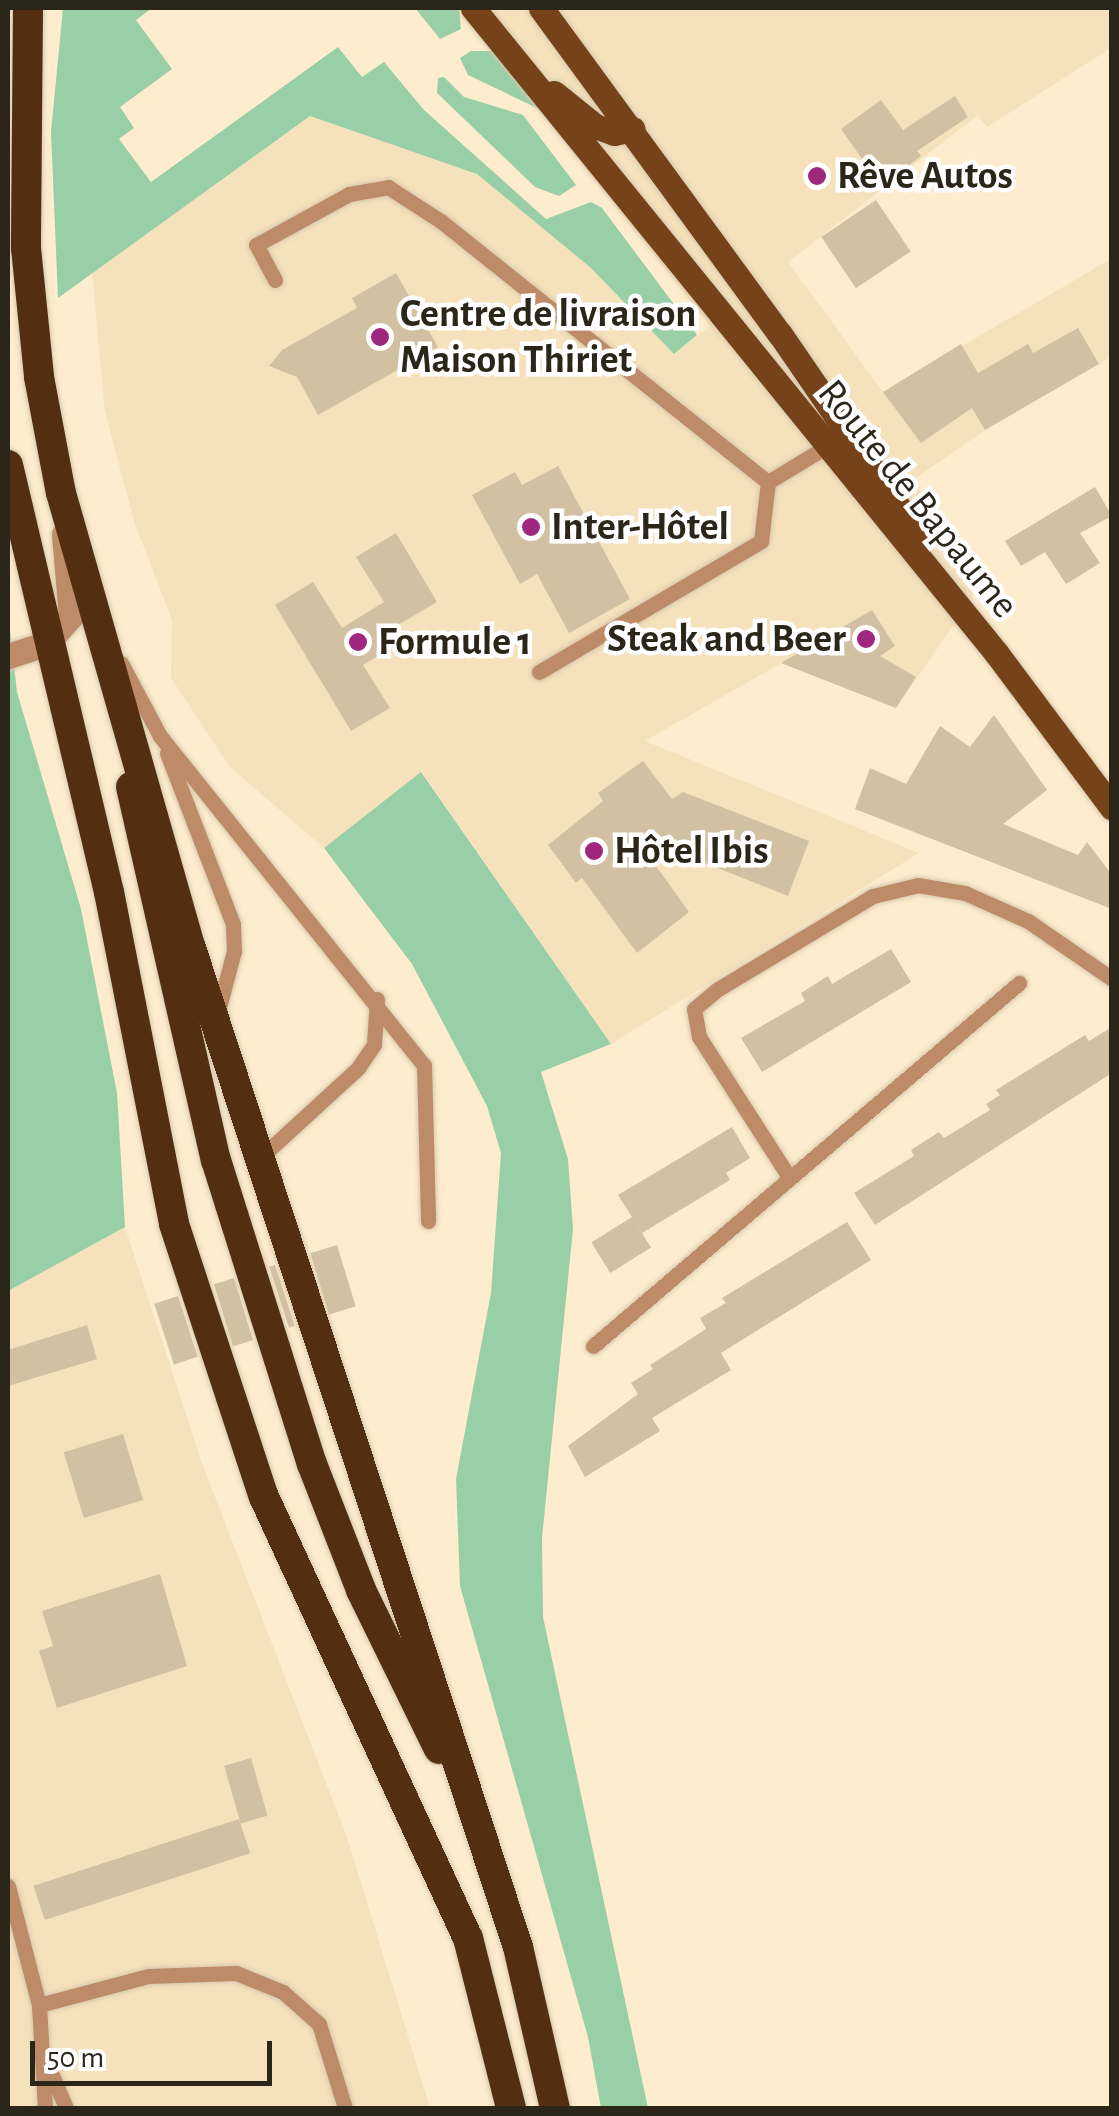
<!DOCTYPE html>
<html>
<head>
<meta charset="utf-8">
<style>
  body { margin:0 }
  #map { position:relative; width:1119px; height:2116px; overflow:hidden; background:#fdeccd; font-family:"Alegreya Sans",sans-serif }
  div>[style] { position:absolute }
  [style*='--x'] { left:calc(var(--x)*1px); top:calc(var(--y)*1px); width:calc(var(--w)*1px); rotate:calc(var(--a)*1deg) }
  .built>* { inset:0; background:#f5e1bb }
  .green>* { inset:0; background:#99cfa6 }
  .building>* { inset:0; background:#d1c1a2; transform-origin:0 0 }
  .roads { filter:drop-shadow(0 0 2px #d7c8ad) drop-shadow(0 0 2px #d7c8ad) }
  .service>* { height:15px; margin:-7.5px; padding:0 7.5px; transform-origin:7.5px; border-radius:7.5px; background:#bd8b68 }
  .minor>* { height:25px; margin:-12.5px; padding:0 12.5px; transform-origin:12.5px; border-radius:12.5px; background:#bd8b68 }
  .primary>* { height:25px; margin:-12.5px; padding:0 12.5px; transform-origin:12.5px; border-radius:12.5px; background:#76421a }
  .motorway>* { height:30px; margin:-15px; padding:0 15px; transform-origin:15px; border-radius:15px; background:#542e11 }
  .dots>* { width:28px; height:28px; translate:-50% -50%; box-sizing:border-box; border:5px solid #fff; border-radius:50% }
  span { translate:-50% -50%; white-space:nowrap; text-align:center; line-height:1.15; -webkit-text-stroke:9px #fff; paint-order:stroke }
  .poi-label { font-size:40px; color:#2c261a; font-weight:700 }
  .left { translate:0 -50%; text-align:left }
  .right { translate:-100% -50%; text-align:right }
  .street-label { font-size:40px; color:#2c261a }
  .frame { position:absolute; inset:0; border:10px solid #2c261a; pointer-events:none }
  .scale { position:absolute; left:30px; top:2041px; width:242px; height:45px; box-sizing:border-box; border:5px solid #2c261a; border-top:0; padding-left:12px; font-size:30px; line-height:35px; white-space:nowrap; color:#2c261a; -webkit-text-stroke:8px #fff; paint-order:stroke }
</style>
</head>
<body>
<div id="map">
  <div class="built">
    <div style="clip-path:polygon(459px 8px,1111px 8px,1111px 48px,987px 127px,978px 115px,788px 262px,883px 392px,1111px 259px,1111px 357px,1008px 414px,913px 480px,984px 581px,896px 708px,781px 663px,645px 741px,919px 853px,611px 1044px,422px 772px,324px 848px,230px 767px,171px 678px,172px 620px,135px 524px,105px 412px,92px 273px,310px 116px,477px 174px,591px 268px,674px 354px,710px 326px)"></div>
    <div style="clip-path:polygon(125px 1227px,201px 1461px,347px 1837px,430px 2108px,8px 2108px,8px 1291px)"></div>
  </div>
  <div class="green">
    <div style="clip-path:polygon(63px 8px,152px 8px,136px 20px,172px 69px,120px 107px,134px 128px,119px 139px,151px 182px,338px 47px,362px 77px,384px 62px,424px 110px,546px 219px,591px 202px,602px 208px,697px 335px,674px 354px,591px 268px,477px 174px,310px 116px,58px 298px,51px 132px)"></div>
    <div style="clip-path:polygon(415px 8px,459px 8px,461px 29px,440px 39px)"></div>
    <div style="clip-path:polygon(471px 51px,493px 51px,539px 109px,468px 75px,460px 58px)"></div>
    <div style="clip-path:polygon(444px 77px,464px 97px,523px 115px,576px 185px,559px 196px,535px 187px,437px 93px,438px 78px)"></div>
    <div style="clip-path:polygon(8px 613px,17px 692px,81px 909px,117px 1093px,125px 1227px,8px 1291px)"></div>
    <div style="clip-path:polygon(421px 772px,611px 1044px,541px 1072px,568px 1159px,573px 1229px,542px 1538px,543px 1617px,648px 2108px,601px 2108px,588px 2037px,460px 1586px,456px 1479px,491px 1293px,501px 1153px,487px 1106px,412px 964px,324px 848px)"></div>
  </div>
  <div class="building">
    <div style="clip-path:polygon(955px 96px,968px 117px,917px 151px,921px 156px,882px 187px,841px 129px,881px 100px,903px 130px)"></div>
    <div style="left:876px;top:200px;width:62px;height:66px;rotate:56deg"></div>
    <div style="clip-path:polygon(396px 273px,438px 347px,318px 415px,297px 377px,269px 366px,282px 350px,357px 308px,352px 298px)"></div>
    <div style="clip-path:polygon(1078px 328px,1099px 364px,985px 430px,972px 408px,921px 443px,883px 392px,961px 344px,978px 373px,1028px 344px,1033px 353px)"></div>
    <div style="clip-path:polygon(558px 466px,630px 599px,569px 633px,537px 574px,520px 584px,472px 495px,515px 472px,522px 485px)"></div>
    <div style="clip-path:polygon(1095px 487px,1112px 516px,1080px 533px,1100px 563px,1066px 584px,1045px 552px,1021px 566px,1005px 541px)"></div>
    <div style="clip-path:polygon(396px 533px,437px 602px,398px 625px,407px 639px,363px 665px,390px 708px,351px 731px,275px 605px,313px 582px,342px 628px,384px 602px,356px 557px)"></div>
    <div style="clip-path:polygon(872px 610px,895px 646px,880px 656px,916px 677px,896px 708px,781px 663px)"></div>
    <div style="clip-path:polygon(994px 715px,1047px 790px,1003px 824px,1078px 855px,1087px 842px,1112px 875px,1112px 909px,855px 809px,870px 768px,906px 784px,940px 726px,970px 747px)"></div>
    <div style="clip-path:polygon(643px 761px,672px 799px,683px 792px,809px 841px,788px 896px,633px 834px,689px 912px,637px 953px,582px 878px,576px 883px,548px 845px,603px 801px,598px 793px)"></div>
    <div style="clip-path:polygon(891px 949px,911px 982px,762px 1072px,741px 1038px,805px 1001px,801px 993px,828px 976px,832px 984px)"></div>
    <div style="clip-path:polygon(1112px 1027px,1112px 1073px,875px 1225px,854px 1193px,914px 1156px,911px 1150px,939px 1132px,944px 1138px,990px 1110px,986px 1104px,1000px 1095px,996px 1090px,1085px 1035px,1089px 1041px)"></div>
    <div style="clip-path:polygon(732px 1127px,750px 1158px,726px 1173px,730px 1180px,642px 1233px,618px 1195px)"></div>
    <div style="left:632px;top:1217px;width:36px;height:48px;rotate:58deg"></div>
    <div style="clip-path:polygon(847px 1222px,871px 1260px,721px 1353px,731px 1370px,652px 1418px,660px 1431px,585px 1477px,568px 1446px,638px 1394px,631px 1383px,653px 1369px,650px 1365px,706px 1329px,700px 1318px,726px 1303px,722px 1298px)"></div>
    <div style="left:337px;top:1245px;width:64px;height:28px;rotate:73deg"></div>
    <div style="left:275px;top:1265px;width:64px;height:6px;rotate:72deg"></div>
    <div style="left:234px;top:1278px;width:65px;height:21px;rotate:73deg"></div>
    <div style="left:178px;top:1296px;width:64px;height:25px;rotate:72deg"></div>
    <div style="clip-path:polygon(87px 1325px,97px 1359px,8px 1386px,8px 1350px)"></div>
    <div style="left:123px;top:1434px;width:69px;height:62px;rotate:73deg"></div>
    <div style="clip-path:polygon(160px 1574px,187px 1666px,57px 1708px,39px 1651px,53px 1646px,42px 1611px)"></div>
    <div style="left:251px;top:1758px;width:60px;height:28px;rotate:74deg"></div>
    <div style="left:239px;top:1819px;width:36px;height:216px;rotate:72deg"></div>
  </div>
  <div class="roads">
    <div class="service">
      <div style="--x:275;--y:280;--w:40;--a:-118"></div>
      <div style="--x:256;--y:245;--w:106;--a:-28.7"></div>
      <div style="--x:349;--y:194;--w:40;--a:-10"></div>
      <div style="--x:388;--y:187;--w:64;--a:32.9"></div>
      <div style="--x:442;--y:222;--w:417;--a:38.6"></div>
      <div style="--x:768;--y:482;--w:77;--a:-31.2"></div>
      <div style="--x:121;--y:663;--w:83;--a:61.9"></div>
      <div style="--x:160;--y:736;--w:422;--a:51.3"></div>
      <div style="--x:424;--y:1065;--w:156;--a:88.5"></div>
      <div style="--x:539;--y:672;--w:258;--a:-30.5"></div>
      <div style="--x:761;--y:541;--w:59;--a:-83.2"></div>
      <div style="--x:167;--y:753;--w:183;--a:68.9"></div>
      <div style="--x:233;--y:924;--w:27;--a:88"></div>
      <div style="--x:234;--y:951;--w:66;--a:104.9"></div>
      <div style="--x:262;--y:1156;--w:130;--a:-42.5"></div>
      <div style="--x:358;--y:1068;--w:29;--a:-56"></div>
      <div style="--x:374;--y:1044;--w:45;--a:-86.2"></div>
      <div style="--x:789;--y:1177;--w:166;--a:-122.7"></div>
      <div style="--x:699;--y:1037;--w:28;--a:-100"></div>
      <div style="--x:694;--y:1009;--w:31;--a:-40"></div>
      <div style="--x:718;--y:989;--w:181;--a:-31"></div>
      <div style="--x:873;--y:896;--w:46;--a:-13.7"></div>
      <div style="--x:918;--y:885;--w:48;--a:9.7"></div>
      <div style="--x:965;--y:893;--w:69;--a:24"></div>
      <div style="--x:1028;--y:921;--w:102;--a:34.6"></div>
      <div style="--x:593;--y:1346;--w:560;--a:-40.43"></div>
      <div style="--x:8;--y:1886;--w:123;--a:75.4"></div>
      <div style="--x:39;--y:2005;--w:103;--a:86.7"></div>
      <div style="--x:39;--y:2005;--w:113;--a:-14.9"></div>
      <div style="--x:148;--y:1976;--w:88;--a:-2"></div>
      <div style="--x:236;--y:1973;--w:51;--a:22"></div>
      <div style="--x:283;--y:1992;--w:48;--a:41.6"></div>
      <div style="--x:319;--y:2024;--w:88;--a:72.8"></div>
      <div style="--x:43;--y:2054;--w:59;--a:66.9"></div>
    </div>
    <div class="minor">
      <div style="--x:8;--y:656;--w:40;--a:-18"></div>
      <div style="--x:46;--y:644;--w:38;--a:-48"></div>
      <div style="--x:71;--y:616;--w:82;--a:-94.9"></div>
    </div>
    <div class="primary">
      <div style="--x:473;--y:8;--w:832;--a:50.95"></div>
      <div style="--x:997;--y:654;--w:192;--a:53.2"></div>
      <div style="--x:541;--y:8;--w:404;--a:53.8"></div>
      <div style="--x:780;--y:334;--w:242;--a:55.6"></div>
      <div style="--x:554;--y:93;--w:53;--a:38.8"></div>
      <div style="--x:595;--y:126;--w:20;--a:20"></div>
      <div style="--x:614;--y:133;--w:19;--a:-12"></div>
    </div>
    <div class="motorway">
      <div style="--x:28;--y:8;--w:240;--a:90.5"></div>
      <div style="--x:26;--y:248;--w:130;--a:84.2"></div>
      <div style="--x:39;--y:377;--w:118;--a:79.3"></div>
      <div style="--x:61;--y:493;--w:473;--a:74.1"></div>
      <div style="--x:191;--y:948;--w:1051;--a:71.88"></div>
      <div style="--x:518;--y:1947;--w:165;--a:77.1"></div>
      <div style="--x:8;--y:465;--w:439;--a:76.7"></div>
      <div style="--x:109;--y:892;--w:338;--a:78.9"></div>
      <div style="--x:174;--y:1224;--w:287;--a:71.8"></div>
      <div style="--x:264;--y:1497;--w:486;--a:65.2"></div>
      <div style="--x:468;--y:1938;--w:175;--a:75.8"></div>
      <div style="--x:131;--y:787;--w:383;--a:77.2"></div>
      <div style="--x:216;--y:1160;--w:319;--a:72.5"></div>
      <div style="--x:312;--y:1464;--w:135;--a:68.7"></div>
      <div style="--x:361;--y:1590;--w:177;--a:63.9"></div>
    </div>
  </div>
  <div class="dots">
    <div style="left:817px;top:176px;background:#a0277e"></div>
    <div style="left:380px;top:337px;background:#a0277e"></div>
    <div style="left:531px;top:527px;background:#a0277e"></div>
    <div style="left:866px;top:639px;background:#a0277e"></div>
    <div style="left:358px;top:642px;background:#a0277e"></div>
    <div style="left:594px;top:851px;background:#a0277e"></div>
  </div>
  <div class="poi-label">
    <span class="left" style="left:837px;top:176px">Rêve Autos</span>
    <span class="left" style="left:400px;top:337px">Centre de livraison<br>Maison Thiriet</span>
    <span class="left" style="left:551px;top:527px">Inter-Hôtel</span>
    <span class="right" style="left:846px;top:639px">Steak and Beer</span>
    <span class="left" style="left:378px;top:642px">Formule 1</span>
    <span class="left" style="left:614px;top:851px">Hôtel Ibis</span>
  </div>
  <div class="street-label">
    <span style="left:918px;top:499px;rotate:51deg">Route de Bapaume</span>
  </div>
  <div class="frame"></div>
  <div class="scale">50 m</div>
</div>
</body>
</html>
